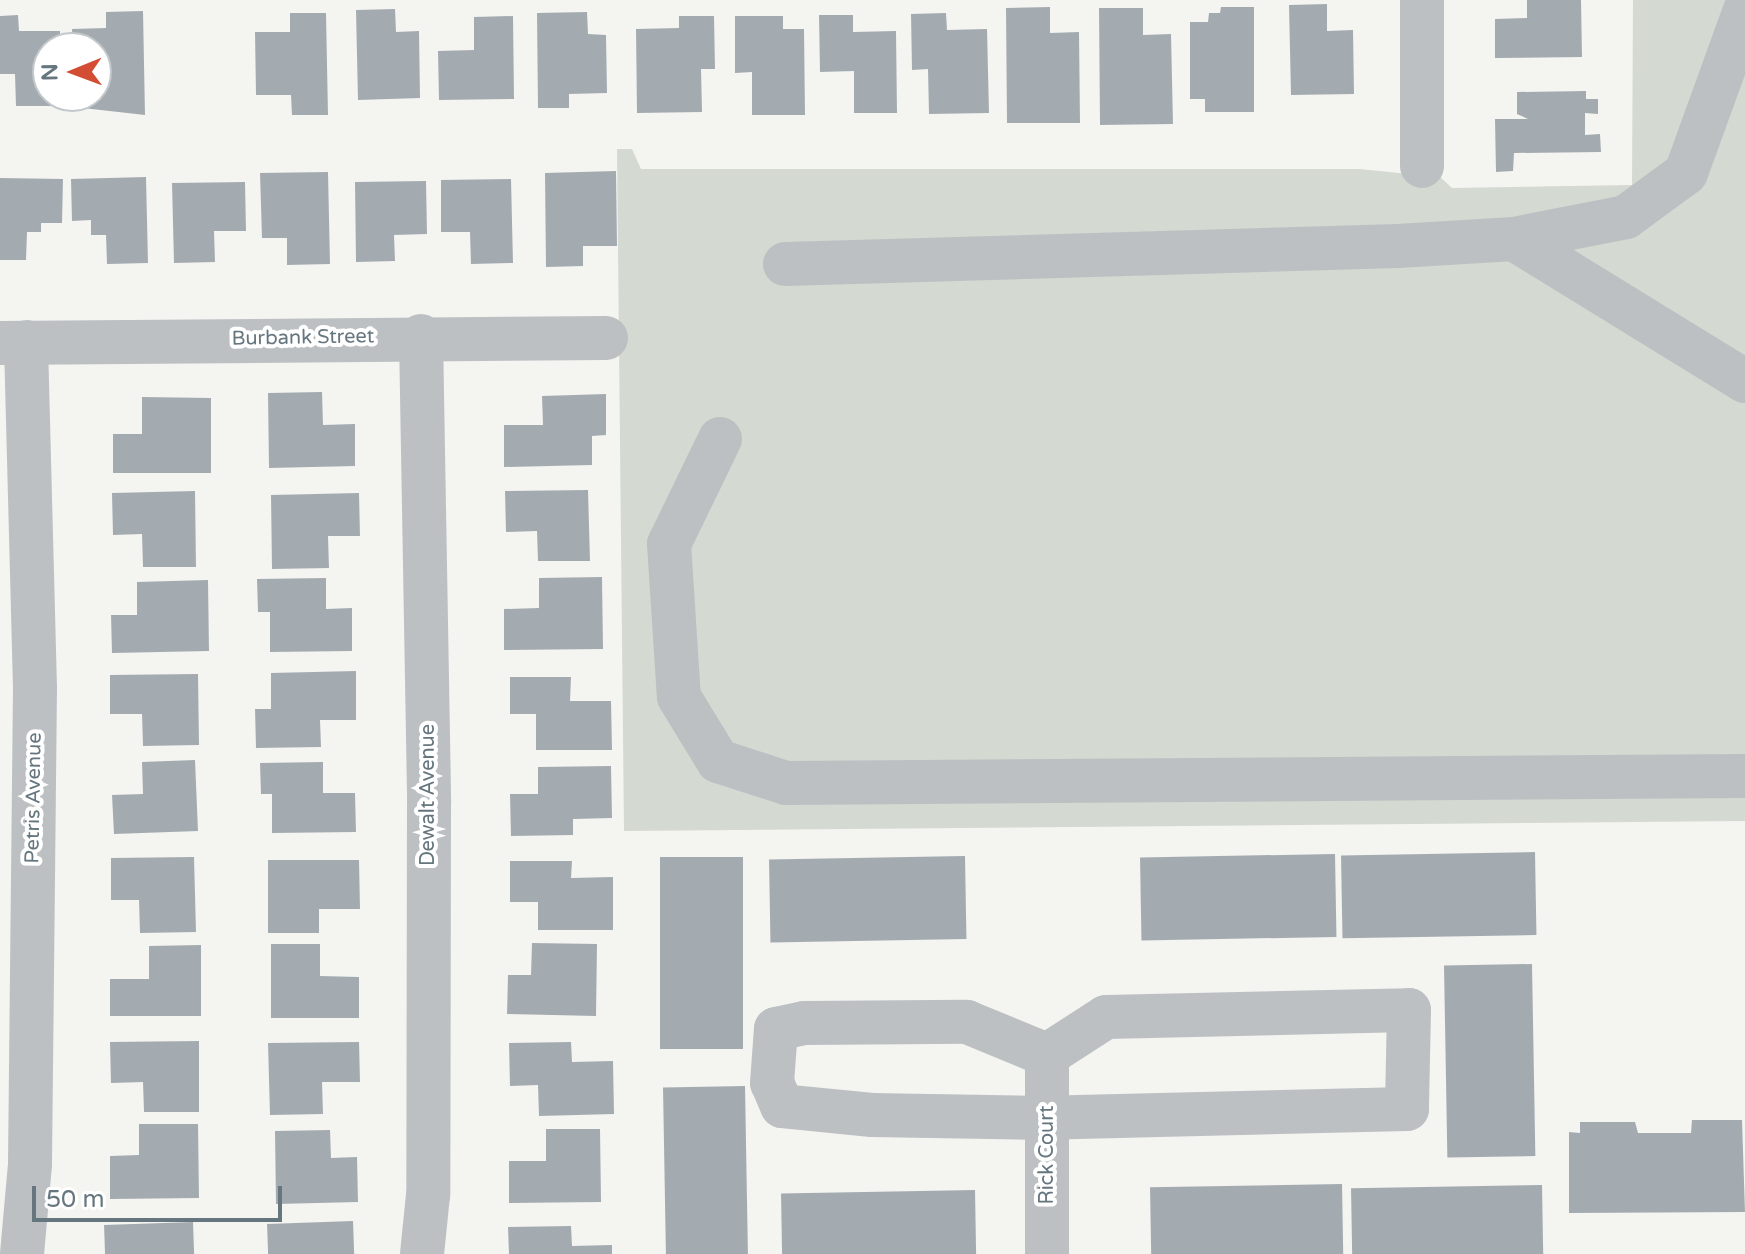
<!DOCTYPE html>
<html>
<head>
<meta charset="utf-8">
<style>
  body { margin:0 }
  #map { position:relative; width:1745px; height:1254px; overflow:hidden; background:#f4f4f1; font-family:"Varela Round",sans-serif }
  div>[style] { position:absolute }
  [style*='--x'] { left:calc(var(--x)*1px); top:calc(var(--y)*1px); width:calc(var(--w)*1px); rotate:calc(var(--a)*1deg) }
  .green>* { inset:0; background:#d4d9d1 }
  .building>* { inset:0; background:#a4abb0; transform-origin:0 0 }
  .minor>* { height:44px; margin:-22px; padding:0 22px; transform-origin:22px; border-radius:22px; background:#bcc0c3 }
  span { translate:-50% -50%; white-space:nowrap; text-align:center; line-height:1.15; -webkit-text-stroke:8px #fff; paint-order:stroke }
  .street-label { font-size:20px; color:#66767f }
  .north { position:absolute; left:32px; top:32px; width:80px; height:80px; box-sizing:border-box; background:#fff; border:2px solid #c2c8cc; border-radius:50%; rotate:269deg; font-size:22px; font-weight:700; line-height:32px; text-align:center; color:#66767f }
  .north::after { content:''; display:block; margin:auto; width:28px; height:36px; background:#d24d33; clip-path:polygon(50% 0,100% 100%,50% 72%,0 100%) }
  .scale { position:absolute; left:32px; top:1186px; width:250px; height:36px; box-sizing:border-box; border:4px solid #66767f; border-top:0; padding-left:10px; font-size:24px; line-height:28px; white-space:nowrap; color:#66767f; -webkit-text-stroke:6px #fff; paint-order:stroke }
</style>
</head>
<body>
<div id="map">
  <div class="green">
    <div style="clip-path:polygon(1633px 0,1745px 0,1745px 821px,624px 831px,617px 149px,632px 149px,641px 169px,1359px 169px,1440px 177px,1452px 188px,1632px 185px)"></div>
  </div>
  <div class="building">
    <div style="clip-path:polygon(1527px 0,1581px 0,1582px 57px,1495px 58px,1495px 19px,1527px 18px)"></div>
    <div style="clip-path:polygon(1327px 4px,1327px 31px,1353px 30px,1354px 94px,1291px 95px,1289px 5px)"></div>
    <div style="clip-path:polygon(1050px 7px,1050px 33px,1079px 32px,1080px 123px,1007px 123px,1006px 8px)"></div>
    <div style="clip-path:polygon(1221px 7px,1254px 7px,1254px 112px,1205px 112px,1205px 99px,1190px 99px,1190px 22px,1208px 22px,1209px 13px,1220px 13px)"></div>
    <div style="clip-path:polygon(1099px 8px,1143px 8px,1143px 35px,1171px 34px,1173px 124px,1100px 125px)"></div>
    <div style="clip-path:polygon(395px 9px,396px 32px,419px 31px,420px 98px,358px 100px,356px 10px)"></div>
    <div style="clip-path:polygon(143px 11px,145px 115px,74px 107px,73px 96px,96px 96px,96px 48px,73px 48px,72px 29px,106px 28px,106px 12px)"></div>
    <div style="clip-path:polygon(587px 12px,588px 34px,606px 35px,607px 93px,569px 94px,569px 108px,538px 108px,537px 13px)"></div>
    <div style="clip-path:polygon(290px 13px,326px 13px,328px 115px,292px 115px,291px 95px,256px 95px,255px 32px,290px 32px)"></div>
    <div style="clip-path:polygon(946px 13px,947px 30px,987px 29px,989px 113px,929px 114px,928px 69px,912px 70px,911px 14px)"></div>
    <div style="clip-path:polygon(18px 15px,19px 31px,60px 31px,60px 48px,48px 48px,48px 96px,60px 96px,60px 106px,16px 106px,15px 74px,0 74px,0 16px)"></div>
    <div style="clip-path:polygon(819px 15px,853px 15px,853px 32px,896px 31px,897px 113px,854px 113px,854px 71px,820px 72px)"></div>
    <div style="clip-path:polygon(513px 16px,514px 99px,439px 100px,438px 51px,474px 50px,474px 17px)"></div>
    <div style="clip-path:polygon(679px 16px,714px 16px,715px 69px,701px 69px,702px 112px,637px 113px,636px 29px,679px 28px)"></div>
    <div style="clip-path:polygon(735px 16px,783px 16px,783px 29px,804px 29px,805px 115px,752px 115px,752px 72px,735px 73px)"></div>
    <div style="clip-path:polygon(1586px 91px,1586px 99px,1598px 99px,1598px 114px,1585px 113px,1585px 135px,1600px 134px,1601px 152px,1514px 153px,1513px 171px,1496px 172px,1495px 119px,1528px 119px,1517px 114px,1517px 92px)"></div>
    <div style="clip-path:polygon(616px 171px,617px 246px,583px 246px,583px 266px,546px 267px,545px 173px)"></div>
    <div style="clip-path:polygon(328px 172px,330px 264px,287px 265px,287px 238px,262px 238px,260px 173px)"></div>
    <div style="clip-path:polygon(146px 177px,148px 263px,107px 264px,106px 235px,91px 235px,91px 220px,72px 221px,71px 179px)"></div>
    <div style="clip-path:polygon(0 178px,63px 179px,62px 223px,41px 223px,41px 232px,27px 232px,26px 260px,0 260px)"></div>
    <div style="clip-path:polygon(511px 179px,513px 263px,471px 264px,470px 232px,441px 232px,441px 180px)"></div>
    <div style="clip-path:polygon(426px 181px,427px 234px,394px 235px,395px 261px,356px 262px,355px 182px)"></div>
    <div style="clip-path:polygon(245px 182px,246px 231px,214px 231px,215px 262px,174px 263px,172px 183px)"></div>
    <div style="clip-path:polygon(322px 392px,323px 425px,355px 424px,355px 466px,269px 468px,268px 393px)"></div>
    <div style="clip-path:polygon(606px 394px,606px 435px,592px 436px,592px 465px,504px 467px,504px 425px,543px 425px,542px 396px)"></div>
    <div style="clip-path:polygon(142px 397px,211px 398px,211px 473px,113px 473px,113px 434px,142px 434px)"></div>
    <div style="clip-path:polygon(588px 490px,590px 561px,538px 561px,537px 531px,506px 532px,505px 491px)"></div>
    <div style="clip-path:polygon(195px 491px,196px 567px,143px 567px,142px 534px,113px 535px,112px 493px)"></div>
    <div style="clip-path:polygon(359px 493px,360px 536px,328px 536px,329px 568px,272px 569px,271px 495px)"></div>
    <div style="clip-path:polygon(602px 577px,603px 649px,504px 650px,504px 609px,539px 608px,539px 578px)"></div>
    <div style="clip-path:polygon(326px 578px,326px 609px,352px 608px,352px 651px,270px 652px,270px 612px,258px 612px,257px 579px)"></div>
    <div style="clip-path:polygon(208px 580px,209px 651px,112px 653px,111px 615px,137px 615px,137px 582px)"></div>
    <div style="clip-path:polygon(356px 671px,356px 720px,320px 720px,321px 747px,256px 748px,255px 709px,271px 709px,271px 673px)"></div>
    <div style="clip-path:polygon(198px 674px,199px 745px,143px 746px,142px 714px,110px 714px,110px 675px)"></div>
    <div style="clip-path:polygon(510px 677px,571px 677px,570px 701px,611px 701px,612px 750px,536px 750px,536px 714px,510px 714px)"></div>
    <div style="clip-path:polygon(195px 760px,198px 831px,114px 834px,112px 795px,143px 794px,142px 762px)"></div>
    <div style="clip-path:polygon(323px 762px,323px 793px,355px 793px,356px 832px,272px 833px,272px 794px,261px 794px,260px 763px)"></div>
    <div style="clip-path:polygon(611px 766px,612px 818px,573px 819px,573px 835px,511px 836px,510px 794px,538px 794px,538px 767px)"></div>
    <div style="left:1535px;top:852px;width:83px;height:194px;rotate:89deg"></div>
    <div style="left:1335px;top:854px;width:83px;height:195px;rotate:89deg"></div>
    <div style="left:965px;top:856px;width:83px;height:196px;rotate:89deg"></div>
    <div style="clip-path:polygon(194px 857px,196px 932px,140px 933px,139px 900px,111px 900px,111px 858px)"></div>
    <div style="left:743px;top:857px;width:192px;height:83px;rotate:90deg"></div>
    <div style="clip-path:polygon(268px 860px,359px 860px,360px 909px,319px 909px,319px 933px,268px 933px)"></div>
    <div style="clip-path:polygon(510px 861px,572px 861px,571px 878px,613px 877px,613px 930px,538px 930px,538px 902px,510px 902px)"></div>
    <div style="clip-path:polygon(532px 943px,597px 944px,596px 1016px,507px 1014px,508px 975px,531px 975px)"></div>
    <div style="clip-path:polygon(271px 944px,320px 944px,320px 976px,359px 977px,359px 1018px,271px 1018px)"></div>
    <div style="clip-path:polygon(201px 945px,201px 1016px,110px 1016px,110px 979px,149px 979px,149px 946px)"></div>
    <div style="left:1532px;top:964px;width:192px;height:88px;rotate:89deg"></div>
    <div style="clip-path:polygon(199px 1041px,199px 1112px,144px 1112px,143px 1082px,111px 1083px,110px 1042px)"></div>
    <div style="clip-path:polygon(359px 1042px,360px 1082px,322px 1082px,323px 1114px,270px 1115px,268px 1043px)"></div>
    <div style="clip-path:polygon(571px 1042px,572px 1062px,613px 1061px,614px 1114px,539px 1116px,538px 1085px,510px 1086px,509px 1043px)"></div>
    <div style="left:745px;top:1086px;width:168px;height:82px;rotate:89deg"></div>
    <div style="clip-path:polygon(1692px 1120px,1742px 1120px,1745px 1212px,1569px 1213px,1569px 1132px,1580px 1133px,1580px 1122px,1635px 1122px,1638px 1133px,1691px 1133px)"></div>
    <div style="clip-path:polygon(139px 1124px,198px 1124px,199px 1198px,110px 1199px,110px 1156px,139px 1155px)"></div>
    <div style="clip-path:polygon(546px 1129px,600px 1129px,601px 1202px,509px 1203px,509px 1161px,546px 1161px)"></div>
    <div style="clip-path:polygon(330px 1130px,331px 1158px,357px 1157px,358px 1202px,276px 1204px,275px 1131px)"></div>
    <div style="left:1342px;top:1184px;width:70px;height:192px;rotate:89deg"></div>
    <div style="left:1542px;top:1185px;width:69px;height:191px;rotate:89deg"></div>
    <div style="left:975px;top:1190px;width:64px;height:194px;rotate:89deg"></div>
    <div style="left:353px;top:1221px;width:33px;height:86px;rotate:88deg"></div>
    <div style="left:193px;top:1222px;width:32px;height:89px;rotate:88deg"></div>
    <div style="clip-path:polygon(571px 1226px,572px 1246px,612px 1245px,612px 1254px,509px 1254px,508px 1227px)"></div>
  </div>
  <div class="minor">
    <div style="--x:1422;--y:166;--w:166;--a:-90"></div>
    <div style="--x:1514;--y:239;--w:271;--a:31.6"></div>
    <div style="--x:785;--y:264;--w:613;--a:-1.68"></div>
    <div style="--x:1398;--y:246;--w:116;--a:-3.5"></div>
    <div style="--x:1514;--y:239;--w:114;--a:-11.1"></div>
    <div style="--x:1626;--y:217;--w:74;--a:-36.3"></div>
    <div style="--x:1686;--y:173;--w:173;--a:-70.1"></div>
    <div style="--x:421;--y:336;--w:467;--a:89"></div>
    <div style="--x:429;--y:803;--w:392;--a:90.1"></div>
    <div style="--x:428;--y:1195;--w:59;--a:95.8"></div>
    <div style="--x:0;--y:343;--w:606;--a:-0.47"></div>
    <div style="--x:720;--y:439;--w:117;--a:115.9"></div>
    <div style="--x:669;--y:544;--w:153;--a:86.3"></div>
    <div style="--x:679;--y:697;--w:75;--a:58.6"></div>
    <div style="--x:718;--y:761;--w:71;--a:17.9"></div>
    <div style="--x:786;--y:783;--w:959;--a:-0.42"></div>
    <div style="--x:1409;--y:1010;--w:99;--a:91.2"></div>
    <div style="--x:1407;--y:1109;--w:360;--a:178.6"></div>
    <div style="--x:1047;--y:1118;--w:175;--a:-179"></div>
    <div style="--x:872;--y:1115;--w:90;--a:-174.3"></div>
    <div style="--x:782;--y:1106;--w:25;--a:-113"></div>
    <div style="--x:772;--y:1083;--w:54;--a:-85.8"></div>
    <div style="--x:776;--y:1029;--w:29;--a:-12"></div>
    <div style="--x:804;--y:1023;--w:163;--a:-0.4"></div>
    <div style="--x:967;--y:1022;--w:87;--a:22.4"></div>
    <div style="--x:1047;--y:1055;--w:70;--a:-32.8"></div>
    <div style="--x:1106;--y:1017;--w:303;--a:-1.3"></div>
    <div style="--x:22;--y:1254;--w:90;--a:-84.9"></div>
    <div style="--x:30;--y:1164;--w:476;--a:-89.4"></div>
    <div style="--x:35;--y:688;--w:346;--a:-91.5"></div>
    <div style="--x:1047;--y:1254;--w:199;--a:-90"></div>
  </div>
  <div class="street-label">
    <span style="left:303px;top:338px;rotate:-1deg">Burbank Street</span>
    <span style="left:428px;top:795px;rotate:-90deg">Dewalt Avenue</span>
    <span style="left:34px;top:798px;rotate:-89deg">Petris Avenue</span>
    <span style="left:1047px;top:1155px;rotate:-90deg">Rick Court</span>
  </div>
  <div class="north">N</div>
  <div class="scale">50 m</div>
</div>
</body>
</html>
